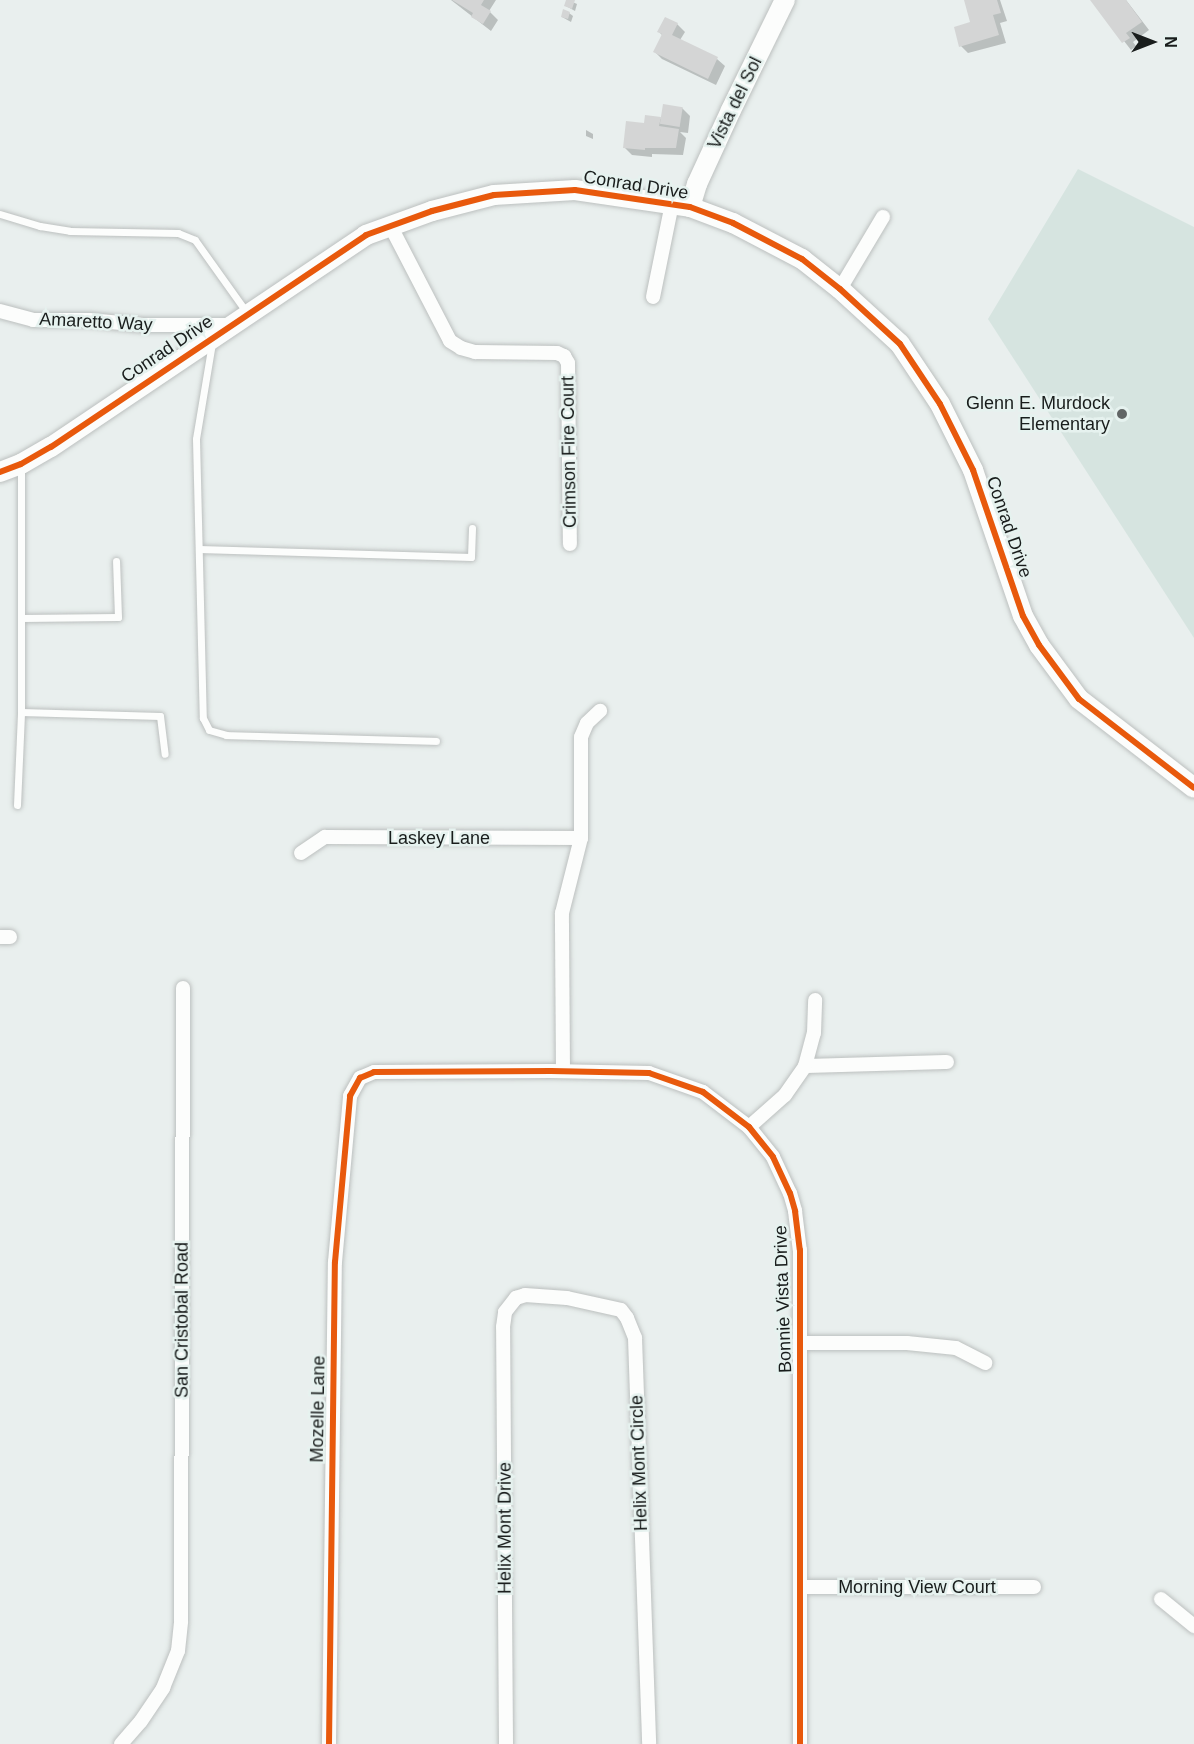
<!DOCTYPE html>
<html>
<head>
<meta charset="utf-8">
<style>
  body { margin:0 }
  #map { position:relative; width:1194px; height:1744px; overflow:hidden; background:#e9efee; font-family:Arial,sans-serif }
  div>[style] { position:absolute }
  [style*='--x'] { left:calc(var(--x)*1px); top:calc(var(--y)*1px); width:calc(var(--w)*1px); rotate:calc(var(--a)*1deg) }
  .built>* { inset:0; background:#d6e4e0 }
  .shadow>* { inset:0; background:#0003 }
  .building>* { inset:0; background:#d4d5d5; transform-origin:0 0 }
  .roads { filter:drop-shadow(0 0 2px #bcc0bf) drop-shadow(0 0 2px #bcc0bf) }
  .lane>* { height:7px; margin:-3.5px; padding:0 3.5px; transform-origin:3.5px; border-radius:3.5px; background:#fcfdfc }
  .street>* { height:14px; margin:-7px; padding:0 7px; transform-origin:7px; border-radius:7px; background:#fcfdfc }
  .secondary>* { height:20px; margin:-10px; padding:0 10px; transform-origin:10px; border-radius:10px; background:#fcfdfc }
  .cycleway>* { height:6px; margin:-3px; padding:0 3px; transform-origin:3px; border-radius:3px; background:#e8590c }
  .dots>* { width:16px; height:16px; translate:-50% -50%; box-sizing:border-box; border:3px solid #e6f2ef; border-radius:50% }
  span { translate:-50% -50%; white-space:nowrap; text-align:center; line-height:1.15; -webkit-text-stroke:5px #e6f2ef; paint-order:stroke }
  .street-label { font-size:18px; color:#191d1c }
  .poi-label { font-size:18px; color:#191d1c }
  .right { translate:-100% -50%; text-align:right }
  .north { position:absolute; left:1122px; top:12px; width:60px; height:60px; -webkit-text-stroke:4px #e6f2ef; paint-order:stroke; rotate:90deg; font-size:16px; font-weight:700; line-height:24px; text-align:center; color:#191d1c }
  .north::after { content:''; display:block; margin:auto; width:21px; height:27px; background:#191d1c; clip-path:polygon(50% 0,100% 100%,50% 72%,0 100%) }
</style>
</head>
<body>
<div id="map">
  <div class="built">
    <div style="clip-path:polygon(1078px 169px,1194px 227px,1194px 638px,988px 319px)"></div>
  </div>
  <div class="shadow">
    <div style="clip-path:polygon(451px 0,496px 0,489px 11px,498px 20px,491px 31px)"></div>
    <div style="clip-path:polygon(568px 0,577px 4px,575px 11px,566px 6px)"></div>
    <div style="clip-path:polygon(965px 0,1000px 0,1007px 21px,1000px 23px,1006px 43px,968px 53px,961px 46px,972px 23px)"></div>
    <div style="clip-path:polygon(1092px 0,1126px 0,1149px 30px,1133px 42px,1136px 46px,1131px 50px)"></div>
    <div style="clip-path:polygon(569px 13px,573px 16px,571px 22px,562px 17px)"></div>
    <div style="clip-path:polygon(677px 24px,685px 32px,680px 40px,717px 59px,725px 66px,716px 85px,662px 59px,655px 52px,663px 36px,659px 32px)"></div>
    <div style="clip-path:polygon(682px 108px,690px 116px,688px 133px,680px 132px,686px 138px,683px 155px,652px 154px,652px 157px,632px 155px,624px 147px,646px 125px,660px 118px,663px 121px)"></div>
    <div style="clip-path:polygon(586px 130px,593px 134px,593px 139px,586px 136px)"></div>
  </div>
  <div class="building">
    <div style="clip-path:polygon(452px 0,484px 0,481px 5px,491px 11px,483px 24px,471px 17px,473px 13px)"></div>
    <div style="clip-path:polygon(566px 0,575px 0,572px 9px,564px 6px)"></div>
    <div style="clip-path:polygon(964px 0,997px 0,1001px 13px,993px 15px,999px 35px,959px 47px,954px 27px,970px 22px)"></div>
    <div style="clip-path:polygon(1090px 0,1126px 0,1142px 22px,1126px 33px,1130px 38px,1122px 43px)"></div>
    <div style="clip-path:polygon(563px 9px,570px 12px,568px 19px,561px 17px)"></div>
    <div style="clip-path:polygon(665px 17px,678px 23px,672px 35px,718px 57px,708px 79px,653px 52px,662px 34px,657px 32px)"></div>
    <div style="left:663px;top:104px;width:20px;height:20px;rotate:9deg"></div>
    <div style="clip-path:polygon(645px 115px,661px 117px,659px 126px,679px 129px,676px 148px,645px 148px,645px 150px,623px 148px,626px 121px,644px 123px)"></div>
  </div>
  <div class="roads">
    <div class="lane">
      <div style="--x:0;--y:214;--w:42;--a:16.7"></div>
      <div style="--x:40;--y:226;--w:30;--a:9"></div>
      <div style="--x:70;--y:231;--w:108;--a:1.1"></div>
      <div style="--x:178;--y:233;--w:18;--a:22"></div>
      <div style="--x:195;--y:240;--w:90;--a:54.5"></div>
      <div style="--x:212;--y:343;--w:97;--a:99.5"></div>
      <div style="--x:196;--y:439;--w:279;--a:88.6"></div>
      <div style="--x:203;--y:718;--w:13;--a:63"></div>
      <div style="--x:209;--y:730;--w:18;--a:16"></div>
      <div style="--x:226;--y:735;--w:210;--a:1.6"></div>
      <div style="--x:199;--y:549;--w:272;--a:1.7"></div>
      <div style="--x:471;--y:557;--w:29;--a:-88"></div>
      <div style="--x:21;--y:618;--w:97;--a:-0.6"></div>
      <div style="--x:118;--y:617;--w:56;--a:-92"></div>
      <div style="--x:21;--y:712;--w:139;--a:1.6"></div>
      <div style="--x:160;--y:716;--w:38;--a:83"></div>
      <div style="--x:17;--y:805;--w:93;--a:-87.5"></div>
      <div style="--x:21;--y:712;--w:245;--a:-90"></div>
    </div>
    <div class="street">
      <div style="--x:391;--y:227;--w:128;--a:62.6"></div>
      <div style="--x:450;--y:341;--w:13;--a:32"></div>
      <div style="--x:461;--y:348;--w:15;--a:16"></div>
      <div style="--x:475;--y:352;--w:82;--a:0.7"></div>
      <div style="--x:557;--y:353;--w:8;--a:23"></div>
      <div style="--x:564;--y:356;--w:8;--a:60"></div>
      <div style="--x:568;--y:363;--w:181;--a:89.4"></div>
      <div style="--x:840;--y:289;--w:84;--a:-59.2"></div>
      <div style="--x:653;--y:297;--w:95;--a:-78.5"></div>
      <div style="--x:0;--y:311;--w:34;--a:15"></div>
      <div style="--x:33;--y:320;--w:56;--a:0"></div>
      <div style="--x:89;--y:320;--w:54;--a:5.3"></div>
      <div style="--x:143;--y:325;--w:86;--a:0"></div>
      <div style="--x:301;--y:853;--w:29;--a:-34"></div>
      <div style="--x:325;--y:837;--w:256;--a:0.2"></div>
      <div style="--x:0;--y:937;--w:10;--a:0"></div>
      <div style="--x:805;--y:1066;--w:142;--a:-1.6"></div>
      <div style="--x:563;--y:1071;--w:158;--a:-90.4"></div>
      <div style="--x:562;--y:913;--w:77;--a:-75.8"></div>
      <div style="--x:581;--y:838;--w:101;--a:-90"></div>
      <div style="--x:581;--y:737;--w:15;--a:-67"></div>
      <div style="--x:587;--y:723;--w:18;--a:-43"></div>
      <div style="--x:749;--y:1127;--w:48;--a:-41.6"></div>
      <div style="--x:785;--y:1095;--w:35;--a:-55"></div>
      <div style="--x:805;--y:1066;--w:34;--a:-75"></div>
      <div style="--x:814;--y:1033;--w:33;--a:-88"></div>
      <div style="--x:801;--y:1343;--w:106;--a:0"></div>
      <div style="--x:907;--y:1343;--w:49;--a:5.8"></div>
      <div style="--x:956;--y:1348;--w:33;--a:27"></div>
      <div style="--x:800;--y:1587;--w:234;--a:0"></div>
      <div style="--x:1161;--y:1599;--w:43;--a:39.3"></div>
      <div style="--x:121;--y:1744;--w:30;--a:-49"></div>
      <div style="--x:141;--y:1721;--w:40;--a:-56"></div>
      <div style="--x:163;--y:1688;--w:40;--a:-68"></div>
      <div style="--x:178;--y:1651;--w:30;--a:-84"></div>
      <div style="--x:181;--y:1621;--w:633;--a:-89.82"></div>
      <div style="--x:329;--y:1744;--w:482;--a:-89.3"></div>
      <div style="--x:335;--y:1262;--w:167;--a:-84.8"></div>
      <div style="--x:350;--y:1096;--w:21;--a:-61"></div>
      <div style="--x:360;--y:1078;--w:15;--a:-23"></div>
      <div style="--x:374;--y:1072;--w:177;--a:-0.3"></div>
      <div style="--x:551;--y:1071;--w:98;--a:1.2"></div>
      <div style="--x:649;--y:1073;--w:57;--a:19.4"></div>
      <div style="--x:703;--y:1092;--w:58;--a:37.3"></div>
      <div style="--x:749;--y:1127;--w:38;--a:51"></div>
      <div style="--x:773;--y:1157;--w:40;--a:65"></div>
      <div style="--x:790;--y:1193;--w:19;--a:74"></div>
      <div style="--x:795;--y:1211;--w:39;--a:83"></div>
      <div style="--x:800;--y:1250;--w:494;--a:90"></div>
      <div style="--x:506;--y:1744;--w:417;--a:-90.4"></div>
      <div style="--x:503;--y:1327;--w:15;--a:-82"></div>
      <div style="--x:505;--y:1312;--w:18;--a:-52"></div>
      <div style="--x:516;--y:1298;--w:9;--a:-18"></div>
      <div style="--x:525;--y:1295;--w:42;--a:4.1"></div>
      <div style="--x:567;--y:1298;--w:55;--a:12.5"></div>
      <div style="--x:621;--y:1310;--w:10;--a:53"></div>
      <div style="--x:627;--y:1318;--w:22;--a:68"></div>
      <div style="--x:635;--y:1338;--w:406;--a:88"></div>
    </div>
    <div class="secondary">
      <div style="--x:690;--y:207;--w:24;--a:-73"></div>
      <div style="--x:697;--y:184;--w:81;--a:-65.3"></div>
      <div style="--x:731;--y:110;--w:123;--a:-63.9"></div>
      <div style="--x:0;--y:472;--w:22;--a:-21"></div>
      <div style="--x:21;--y:464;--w:34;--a:-30"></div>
      <div style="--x:51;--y:447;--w:380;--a:-33.9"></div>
      <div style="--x:366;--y:235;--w:70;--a:-20"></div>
      <div style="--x:432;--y:211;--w:64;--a:-14.5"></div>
      <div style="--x:494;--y:195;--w:81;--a:-3.5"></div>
      <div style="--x:575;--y:190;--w:116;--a:8.4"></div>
      <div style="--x:690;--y:207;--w:46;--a:20.4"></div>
      <div style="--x:733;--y:223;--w:78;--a:27.6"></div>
      <div style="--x:802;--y:259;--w:48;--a:38.3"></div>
      <div style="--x:840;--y:289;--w:81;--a:42.5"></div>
      <div style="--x:900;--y:344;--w:72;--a:56.3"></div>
      <div style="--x:940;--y:404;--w:74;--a:63.4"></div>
      <div style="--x:973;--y:470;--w:154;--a:71.1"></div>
      <div style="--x:1023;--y:616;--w:33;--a:61"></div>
      <div style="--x:1039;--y:645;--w:67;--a:53.5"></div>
      <div style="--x:1079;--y:699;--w:145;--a:37.7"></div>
    </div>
  </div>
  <div class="cycleway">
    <div style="--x:0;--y:472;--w:22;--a:-21"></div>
    <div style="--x:21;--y:464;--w:34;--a:-30"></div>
    <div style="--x:51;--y:447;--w:380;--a:-33.9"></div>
    <div style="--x:366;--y:235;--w:70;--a:-20"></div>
    <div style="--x:432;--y:211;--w:64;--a:-14.5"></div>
    <div style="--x:494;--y:195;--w:81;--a:-3.5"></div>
    <div style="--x:575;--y:190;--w:116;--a:8.4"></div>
    <div style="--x:690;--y:207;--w:46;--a:20.4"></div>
    <div style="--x:733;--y:223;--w:78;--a:27.6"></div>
    <div style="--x:802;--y:259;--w:48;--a:38.3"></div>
    <div style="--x:840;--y:289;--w:81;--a:42.5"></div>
    <div style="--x:900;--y:344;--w:72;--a:56.3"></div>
    <div style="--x:940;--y:404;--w:74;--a:63.4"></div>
    <div style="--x:973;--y:470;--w:154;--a:71.1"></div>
    <div style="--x:1023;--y:616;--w:33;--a:61"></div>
    <div style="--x:1039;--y:645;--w:67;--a:53.5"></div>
    <div style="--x:1079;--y:699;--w:145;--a:37.7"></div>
    <div style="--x:329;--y:1744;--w:482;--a:-89.3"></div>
    <div style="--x:335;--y:1262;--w:167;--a:-84.8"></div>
    <div style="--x:350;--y:1096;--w:21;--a:-61"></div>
    <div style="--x:360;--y:1078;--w:15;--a:-23"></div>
    <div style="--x:374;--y:1072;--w:177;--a:-0.3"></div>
    <div style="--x:551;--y:1071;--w:98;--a:1.2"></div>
    <div style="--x:649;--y:1073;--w:57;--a:19.4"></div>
    <div style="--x:703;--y:1092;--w:58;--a:37.3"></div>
    <div style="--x:749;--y:1127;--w:38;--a:51"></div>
    <div style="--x:773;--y:1157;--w:40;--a:65"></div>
    <div style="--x:790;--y:1193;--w:19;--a:74"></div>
    <div style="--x:795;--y:1211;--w:39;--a:83"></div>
    <div style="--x:800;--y:1250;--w:494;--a:90"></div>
  </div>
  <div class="dots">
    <div style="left:1122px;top:414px;background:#626666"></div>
  </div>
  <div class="street-label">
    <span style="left:735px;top:103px;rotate:-64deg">Vista del Sol</span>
    <span style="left:636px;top:185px;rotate:9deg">Conrad Drive</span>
    <span style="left:96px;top:322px;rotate:3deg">Amaretto Way</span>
    <span style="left:167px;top:349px;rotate:-34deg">Conrad Drive</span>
    <span style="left:569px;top:452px;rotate:-91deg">Crimson Fire Court</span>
    <span style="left:1009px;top:527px;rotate:71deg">Conrad Drive</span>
    <span style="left:439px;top:838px">Laskey Lane</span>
    <span style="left:783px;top:1299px;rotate:-92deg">Bonnie Vista Drive</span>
    <span style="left:182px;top:1320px;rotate:-90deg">San Cristobal Road</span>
    <span style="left:318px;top:1409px;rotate:-89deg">Mozelle Lane</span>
    <span style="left:639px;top:1463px;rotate:-92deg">Helix Mont Circle</span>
    <span style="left:505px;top:1528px;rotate:-90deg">Helix Mont Drive</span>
    <span style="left:917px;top:1587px">Morning View Court</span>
  </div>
  <div class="poi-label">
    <span class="right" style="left:1110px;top:414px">Glenn E. Murdock<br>Elementary</span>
  </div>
  <div class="north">N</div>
</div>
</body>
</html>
